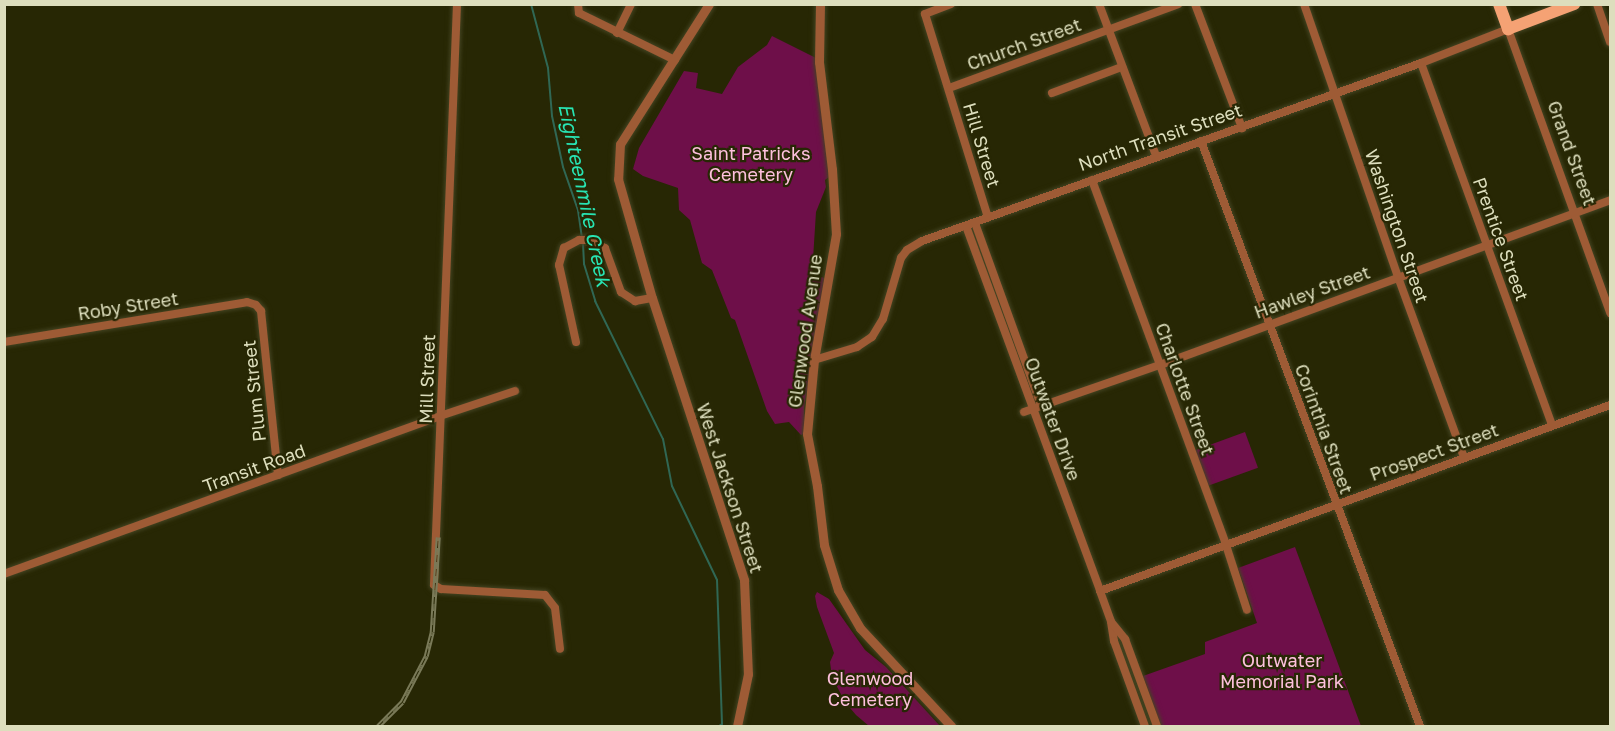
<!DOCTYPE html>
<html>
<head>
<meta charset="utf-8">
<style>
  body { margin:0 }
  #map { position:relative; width:1615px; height:731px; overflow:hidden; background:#272704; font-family:"Golos Text",sans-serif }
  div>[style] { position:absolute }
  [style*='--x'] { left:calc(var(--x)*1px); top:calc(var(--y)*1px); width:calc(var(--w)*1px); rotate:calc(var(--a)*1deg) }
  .green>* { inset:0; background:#6e0f49; transform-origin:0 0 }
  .stream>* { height:2px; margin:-1px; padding:0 1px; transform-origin:1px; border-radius:1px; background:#306754 }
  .roads { filter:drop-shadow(0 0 2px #442) drop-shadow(0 0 2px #442) }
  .minor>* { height:8px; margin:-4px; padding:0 4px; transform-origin:4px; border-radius:4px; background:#9e5b35 }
  .tertiary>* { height:9px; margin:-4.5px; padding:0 4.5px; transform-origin:4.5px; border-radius:4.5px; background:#9e5b35 }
  .primary>* { height:12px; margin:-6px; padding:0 6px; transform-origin:6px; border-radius:6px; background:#f5a274 }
  .rail>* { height:4.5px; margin-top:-2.25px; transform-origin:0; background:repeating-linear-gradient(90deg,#272704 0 7px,#7a7a58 0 14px); box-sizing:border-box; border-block:2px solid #7a7a58 }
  span { translate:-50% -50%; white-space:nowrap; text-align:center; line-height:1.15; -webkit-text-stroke:4.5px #272704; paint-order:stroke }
  .street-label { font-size:18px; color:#dddebd }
  .park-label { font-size:18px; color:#fec0dd }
  .water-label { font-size:20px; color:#28e4b3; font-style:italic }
  .frame { position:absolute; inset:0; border:6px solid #dddebd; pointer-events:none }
</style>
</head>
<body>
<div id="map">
  <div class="green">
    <div style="clip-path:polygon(772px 36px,816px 58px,830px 176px,825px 180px,826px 187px,816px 212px,812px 275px,825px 278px,804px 408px,806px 433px,801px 435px,789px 422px,775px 424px,767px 411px,735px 320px,731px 318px,712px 270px,702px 263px,690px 220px,679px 210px,678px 188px,643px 176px,633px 169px,639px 148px,684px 71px,698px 73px,696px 88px,722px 94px,738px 67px,767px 45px)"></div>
    <div style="left:1245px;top:432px;width:38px;height:53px;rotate:70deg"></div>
    <div style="clip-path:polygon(1295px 547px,1361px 726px,1161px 726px,1143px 676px,1205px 654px,1205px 642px,1257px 623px,1238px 568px)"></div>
    <div style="clip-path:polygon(817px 592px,829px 599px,865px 650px,886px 667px,940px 726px,869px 726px,856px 715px,845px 702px,832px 677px,830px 662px,834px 653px,817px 607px,815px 596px)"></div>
  </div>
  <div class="stream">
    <div style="--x:531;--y:4;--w:66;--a:75.1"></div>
    <div style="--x:548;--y:68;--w:48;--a:85.2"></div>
    <div style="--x:552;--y:116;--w:52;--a:77.8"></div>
    <div style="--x:563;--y:167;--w:46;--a:70.8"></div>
    <div style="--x:578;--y:210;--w:28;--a:82"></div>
    <div style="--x:583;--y:244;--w:20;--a:87"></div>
    <div style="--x:584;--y:264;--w:39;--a:73"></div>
    <div style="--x:595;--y:301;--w:154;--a:63.8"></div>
    <div style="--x:663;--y:439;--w:48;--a:79.2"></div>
    <div style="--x:672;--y:486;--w:104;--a:64.4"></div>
    <div style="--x:717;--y:580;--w:144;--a:88"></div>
    <div style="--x:722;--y:724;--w:4;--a:146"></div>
  </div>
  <div class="roads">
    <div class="minor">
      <div style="--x:457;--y:4;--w:581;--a:92.27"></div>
      <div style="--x:434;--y:585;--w:8;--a:30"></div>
      <div style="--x:441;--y:589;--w:104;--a:3.3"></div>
      <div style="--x:545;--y:595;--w:16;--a:52"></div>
      <div style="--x:555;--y:608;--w:41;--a:83"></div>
      <div style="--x:578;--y:4;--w:9;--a:84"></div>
      <div style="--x:579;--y:13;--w:107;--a:26.1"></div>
      <div style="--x:951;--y:4;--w:28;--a:159"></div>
      <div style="--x:925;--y:14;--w:213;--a:72.8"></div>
      <div style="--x:1099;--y:4;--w:162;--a:69.4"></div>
      <div style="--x:1195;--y:4;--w:133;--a:69.2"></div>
      <div style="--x:1304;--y:4;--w:289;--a:71"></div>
      <div style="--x:1398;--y:277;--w:192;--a:69.9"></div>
      <div style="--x:1597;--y:4;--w:40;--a:71.1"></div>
      <div style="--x:617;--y:33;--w:32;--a:-64"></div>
      <div style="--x:1421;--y:63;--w:385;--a:70.1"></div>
      <div style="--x:949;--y:88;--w:244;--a:-20.1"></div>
      <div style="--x:1052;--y:93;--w:75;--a:-20.4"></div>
      <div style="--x:1201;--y:141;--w:625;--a:69.48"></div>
      <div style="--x:1092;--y:180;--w:389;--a:69.8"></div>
      <div style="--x:1226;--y:545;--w:68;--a:72.1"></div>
      <div style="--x:975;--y:223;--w:194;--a:70.1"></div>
      <div style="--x:966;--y:226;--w:389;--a:69.8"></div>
      <div style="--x:1100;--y:591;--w:33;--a:70"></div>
      <div style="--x:1111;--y:622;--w:19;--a:81"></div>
      <div style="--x:1114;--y:641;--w:90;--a:70"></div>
      <div style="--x:4;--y:342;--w:246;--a:-9.3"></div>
      <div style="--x:247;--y:302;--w:9;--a:18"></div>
      <div style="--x:256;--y:305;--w:8;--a:50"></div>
      <div style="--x:261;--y:311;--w:165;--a:84.1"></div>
      <div style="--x:576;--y:342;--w:79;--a:-102.4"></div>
      <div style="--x:559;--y:265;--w:18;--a:-74"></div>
      <div style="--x:564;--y:248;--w:17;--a:-28"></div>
      <div style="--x:579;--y:240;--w:10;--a:0"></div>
      <div style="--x:589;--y:240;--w:18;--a:27"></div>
      <div style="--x:605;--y:248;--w:47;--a:70"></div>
      <div style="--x:621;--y:292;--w:17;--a:33"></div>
      <div style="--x:635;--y:301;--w:17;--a:-10"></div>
      <div style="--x:814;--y:360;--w:45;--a:-16.8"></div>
      <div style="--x:857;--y:347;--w:18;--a:-34"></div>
      <div style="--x:872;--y:337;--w:21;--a:-59"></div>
      <div style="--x:883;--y:319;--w:64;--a:-73.6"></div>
      <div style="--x:901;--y:258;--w:10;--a:-53"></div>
      <div style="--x:907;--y:250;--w:17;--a:-31"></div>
      <div style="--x:922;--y:241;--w:530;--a:-19.63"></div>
      <div style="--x:1421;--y:63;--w:93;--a:-21.3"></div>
      <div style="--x:1508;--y:29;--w:302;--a:70.2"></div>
      <div style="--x:1024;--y:412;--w:144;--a:-19.1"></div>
      <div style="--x:1160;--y:365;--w:479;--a:-20.1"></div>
      <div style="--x:4;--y:574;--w:464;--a:-19.9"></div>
      <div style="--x:440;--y:416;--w:79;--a:-18.4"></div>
      <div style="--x:1100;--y:591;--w:543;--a:-20.04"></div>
      <div style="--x:1112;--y:623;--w:21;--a:51"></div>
      <div style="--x:1125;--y:639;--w:93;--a:69.8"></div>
    </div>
    <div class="tertiary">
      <div style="--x:709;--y:4;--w:166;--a:122.4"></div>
      <div style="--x:620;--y:144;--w:35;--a:93"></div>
      <div style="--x:618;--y:179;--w:124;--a:74.1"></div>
      <div style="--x:652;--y:298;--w:297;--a:71.9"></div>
      <div style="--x:744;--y:580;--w:94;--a:87.6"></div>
      <div style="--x:748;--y:674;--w:53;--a:101.9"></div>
      <div style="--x:820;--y:4;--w:58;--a:91"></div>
      <div style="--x:819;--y:62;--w:108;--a:83.1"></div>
      <div style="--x:832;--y:169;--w:65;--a:86.5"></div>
      <div style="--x:836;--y:234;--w:128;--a:99.9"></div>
      <div style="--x:814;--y:360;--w:74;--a:95.4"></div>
      <div style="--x:807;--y:434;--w:53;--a:79.1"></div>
      <div style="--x:817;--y:486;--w:59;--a:83.2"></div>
      <div style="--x:824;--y:545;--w:47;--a:72.7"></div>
      <div style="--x:838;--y:590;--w:44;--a:59.9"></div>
      <div style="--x:860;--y:628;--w:134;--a:47.1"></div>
    </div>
    <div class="primary">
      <div style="--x:1499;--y:4;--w:27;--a:70"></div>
      <div style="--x:1508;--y:29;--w:71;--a:-20.7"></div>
    </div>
  </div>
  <div class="rail">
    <div style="--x:378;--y:726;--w:34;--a:-45"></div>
    <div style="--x:402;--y:702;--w:52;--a:-62.4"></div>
    <div style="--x:426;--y:656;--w:25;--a:-76"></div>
    <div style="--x:432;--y:632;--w:95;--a:-86.4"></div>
  </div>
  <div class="street-label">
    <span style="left:1024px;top:44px;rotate:-20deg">Church Street</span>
    <span style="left:1160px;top:137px;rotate:-19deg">North Transit Street</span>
    <span style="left:982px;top:145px;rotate:73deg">Hill Street</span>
    <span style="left:1572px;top:153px;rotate:70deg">Grand Street</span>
    <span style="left:1397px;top:226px;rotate:71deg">Washington Street</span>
    <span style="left:1501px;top:239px;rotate:70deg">Prentice Street</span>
    <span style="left:1312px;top:292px;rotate:-20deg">Hawley Street</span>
    <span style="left:128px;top:306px;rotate:-9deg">Roby Street</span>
    <span style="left:805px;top:331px;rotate:-82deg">Glenwood Avenue</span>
    <span style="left:427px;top:379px;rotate:-88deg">Mill Street</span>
    <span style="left:1185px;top:389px;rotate:70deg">Charlotte Street</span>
    <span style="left:254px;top:391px;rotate:-96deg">Plum Street</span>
    <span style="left:1053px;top:419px;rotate:70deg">Outwater Drive</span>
    <span style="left:1324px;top:429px;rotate:70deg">Corinthia Street</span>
    <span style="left:1434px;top:452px;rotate:-20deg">Prospect Street</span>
    <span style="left:254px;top:468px;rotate:-20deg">Transit Road</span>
    <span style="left:730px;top:488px;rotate:72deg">West Jackson Street</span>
  </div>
  <div class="park-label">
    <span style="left:751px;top:164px">Saint Patricks<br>Cemetery</span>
    <span style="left:1282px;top:671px">Outwater<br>Memorial Park</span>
    <span style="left:870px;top:689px">Glenwood<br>Cemetery</span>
  </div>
  <div class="water-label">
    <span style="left:585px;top:195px;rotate:78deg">Eighteenmile Creek</span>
  </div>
  <div class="frame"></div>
</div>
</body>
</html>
